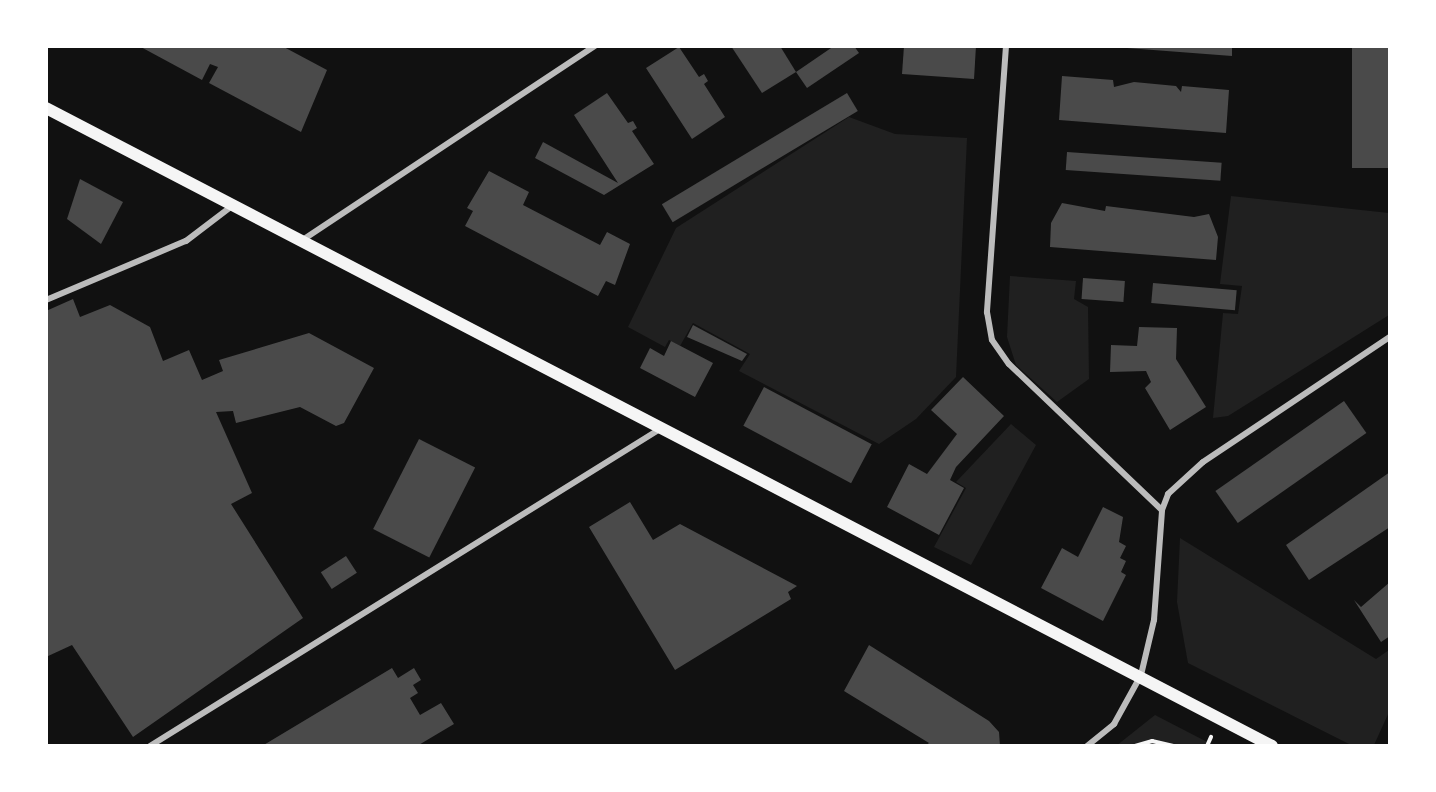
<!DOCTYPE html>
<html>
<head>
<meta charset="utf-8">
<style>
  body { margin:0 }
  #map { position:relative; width:1436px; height:792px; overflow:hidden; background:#111; font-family:Cabin,sans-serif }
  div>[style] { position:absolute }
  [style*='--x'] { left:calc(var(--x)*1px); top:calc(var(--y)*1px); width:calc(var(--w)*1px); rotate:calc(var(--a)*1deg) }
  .green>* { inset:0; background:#202020 }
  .building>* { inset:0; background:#4a4a4a; transform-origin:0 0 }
  .path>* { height:4px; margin:-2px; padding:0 2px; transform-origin:2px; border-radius:2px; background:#f5f5f5 }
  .minor>* { height:6px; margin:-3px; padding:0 3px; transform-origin:3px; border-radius:3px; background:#bcbcbc }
  .secondary>* { height:12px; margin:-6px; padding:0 6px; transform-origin:6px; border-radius:6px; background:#f5f5f5 }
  span { translate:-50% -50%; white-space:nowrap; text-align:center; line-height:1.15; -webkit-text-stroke:5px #fff; paint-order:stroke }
  .frame { position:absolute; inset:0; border:48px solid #fff; pointer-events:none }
</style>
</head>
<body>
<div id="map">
  <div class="green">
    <div style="clip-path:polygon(849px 117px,895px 134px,967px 138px,956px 377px,916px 419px,879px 444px,739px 371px,750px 354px,693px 323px,680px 346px,669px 340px,665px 347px,628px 327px,676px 228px)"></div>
    <div style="clip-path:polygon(1231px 196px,1389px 213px,1389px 315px,1228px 416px,1213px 418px,1223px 313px,1238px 314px,1242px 286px,1220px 284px)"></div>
    <div style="clip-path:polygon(1010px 276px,1076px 281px,1074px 299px,1088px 307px,1089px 379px,1057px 402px,1016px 365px,1007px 337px)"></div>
    <div style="clip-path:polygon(1011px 424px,1036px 445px,971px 565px,934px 547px,966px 488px,956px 482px)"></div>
    <div style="clip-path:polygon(1180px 538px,1376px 659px,1389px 650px,1389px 712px,1374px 745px,1351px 745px,1188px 663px,1177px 602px)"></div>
    <div style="clip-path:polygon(1155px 715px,1213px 745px,1116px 746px)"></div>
  </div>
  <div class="building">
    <div style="clip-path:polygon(139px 46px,282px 46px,327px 70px,301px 132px,209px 83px,218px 67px,210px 64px,202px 80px)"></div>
    <div style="clip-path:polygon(731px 46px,780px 46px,796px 72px,762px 93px)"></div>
    <div style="clip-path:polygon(834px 46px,854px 46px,859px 53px,807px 88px,796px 72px)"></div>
    <div style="clip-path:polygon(904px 46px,976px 46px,974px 79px,902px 74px)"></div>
    <div style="clip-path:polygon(1128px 46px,1232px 46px,1232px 56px,1127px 48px)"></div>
    <div style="left:1352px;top:46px;width:38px;height:122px"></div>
    <div style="clip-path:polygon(679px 47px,699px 77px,704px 74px,708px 81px,704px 84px,725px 117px,692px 139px,646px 68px)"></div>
    <div style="clip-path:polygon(1062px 76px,1113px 80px,1114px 87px,1134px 82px,1176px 86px,1181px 92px,1182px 86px,1229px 90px,1226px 133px,1059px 120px)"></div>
    <div style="clip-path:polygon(607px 93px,628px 123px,633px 121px,637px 128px,632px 131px,654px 164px,604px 195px,535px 158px,543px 142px,618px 183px,574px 115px)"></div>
    <div style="left:847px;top:93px;width:21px;height:216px;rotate:59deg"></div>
    <div style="left:1067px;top:152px;width:155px;height:18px;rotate:4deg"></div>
    <div style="clip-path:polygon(489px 171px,529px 192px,523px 205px,600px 245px,607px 232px,630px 244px,615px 285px,606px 281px,598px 296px,465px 226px,473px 211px,467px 208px)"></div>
    <div style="clip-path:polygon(80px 179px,123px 202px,101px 244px,67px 219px)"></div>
    <div style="clip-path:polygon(1062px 203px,1105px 211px,1106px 206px,1194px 217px,1209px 214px,1218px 237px,1216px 260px,1050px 247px,1051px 223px)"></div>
    <div style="left:1083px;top:278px;width:42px;height:21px;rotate:4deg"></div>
    <div style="left:1153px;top:283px;width:84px;height:20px;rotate:5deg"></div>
    <div style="clip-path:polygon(73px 299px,80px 317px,110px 305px,150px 327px,163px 361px,189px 350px,202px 380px,223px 371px,219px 360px,309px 333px,374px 368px,344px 423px,336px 426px,300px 407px,236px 423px,233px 411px,216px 412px,252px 493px,231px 504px,303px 618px,133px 737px,72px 645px,46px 657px,46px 311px)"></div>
    <div style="clip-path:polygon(693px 325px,747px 354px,742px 361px,687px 337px)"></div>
    <div style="clip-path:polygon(1139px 327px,1177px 328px,1176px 359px,1206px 407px,1170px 430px,1145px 388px,1151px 382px,1146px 371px,1110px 372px,1111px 345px,1137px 346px)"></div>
    <div style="clip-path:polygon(671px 341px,713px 363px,695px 397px,640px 368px,650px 348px,664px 356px)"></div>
    <div style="clip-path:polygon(963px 377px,1004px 416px,956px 467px,950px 480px,964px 488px,939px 535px,887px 507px,909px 464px,927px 474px,957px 434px,931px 410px)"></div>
    <div style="left:764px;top:387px;width:122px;height:44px;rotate:28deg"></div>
    <div style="left:1344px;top:401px;width:39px;height:157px;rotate:55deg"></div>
    <div style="left:419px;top:439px;width:63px;height:101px;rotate:27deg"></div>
    <div style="clip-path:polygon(1390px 472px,1390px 527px,1309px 580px,1286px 545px)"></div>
    <div style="clip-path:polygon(630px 502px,653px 540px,680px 524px,797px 586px,788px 592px,791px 599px,675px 670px,589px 527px)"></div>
    <div style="clip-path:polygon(1103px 507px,1123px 517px,1119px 542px,1126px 546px,1120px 558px,1126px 561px,1121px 572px,1126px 575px,1103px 621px,1041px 588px,1062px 548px,1078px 557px)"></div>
    <div style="left:346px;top:556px;width:20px;height:30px;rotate:57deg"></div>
    <div style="clip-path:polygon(1390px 582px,1390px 636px,1381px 642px,1354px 600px,1361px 607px)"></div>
    <div style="clip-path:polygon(869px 645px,989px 721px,999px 732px,1000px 746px,925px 746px,929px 743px,844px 691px)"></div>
    <div style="clip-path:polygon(392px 668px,398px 678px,414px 668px,421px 680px,413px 685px,418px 693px,410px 698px,420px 715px,441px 703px,454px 724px,417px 746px,262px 746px)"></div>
  </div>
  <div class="path">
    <div style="--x:1135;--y:746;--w:18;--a:-16"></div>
    <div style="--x:1152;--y:741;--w:23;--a:13"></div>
    <div style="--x:1207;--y:746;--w:10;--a:-66"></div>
  </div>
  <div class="minor">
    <div style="--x:1006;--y:46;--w:267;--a:94.1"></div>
    <div style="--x:987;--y:312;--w:28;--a:80"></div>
    <div style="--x:992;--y:340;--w:29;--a:55"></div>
    <div style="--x:1009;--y:364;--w:211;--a:43.7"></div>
    <div style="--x:301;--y:241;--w:353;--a:-33.6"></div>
    <div style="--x:46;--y:300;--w:152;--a:-22.9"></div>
    <div style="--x:186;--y:241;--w:58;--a:-37.3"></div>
    <div style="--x:150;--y:746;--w:600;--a:-31.86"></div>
    <div style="--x:1087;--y:746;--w:35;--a:-39"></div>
    <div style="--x:1114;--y:724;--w:56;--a:-61.1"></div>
    <div style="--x:1141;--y:675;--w:57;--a:-76.7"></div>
    <div style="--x:1154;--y:620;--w:110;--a:-85.8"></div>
    <div style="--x:1162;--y:510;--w:17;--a:-69"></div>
    <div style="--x:1168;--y:494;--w:47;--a:-42.4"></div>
    <div style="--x:1203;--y:462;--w:225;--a:-33.8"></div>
  </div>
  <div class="secondary">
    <div style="--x:46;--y:108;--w:1382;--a:27.49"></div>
  </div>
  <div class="frame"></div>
</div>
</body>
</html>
